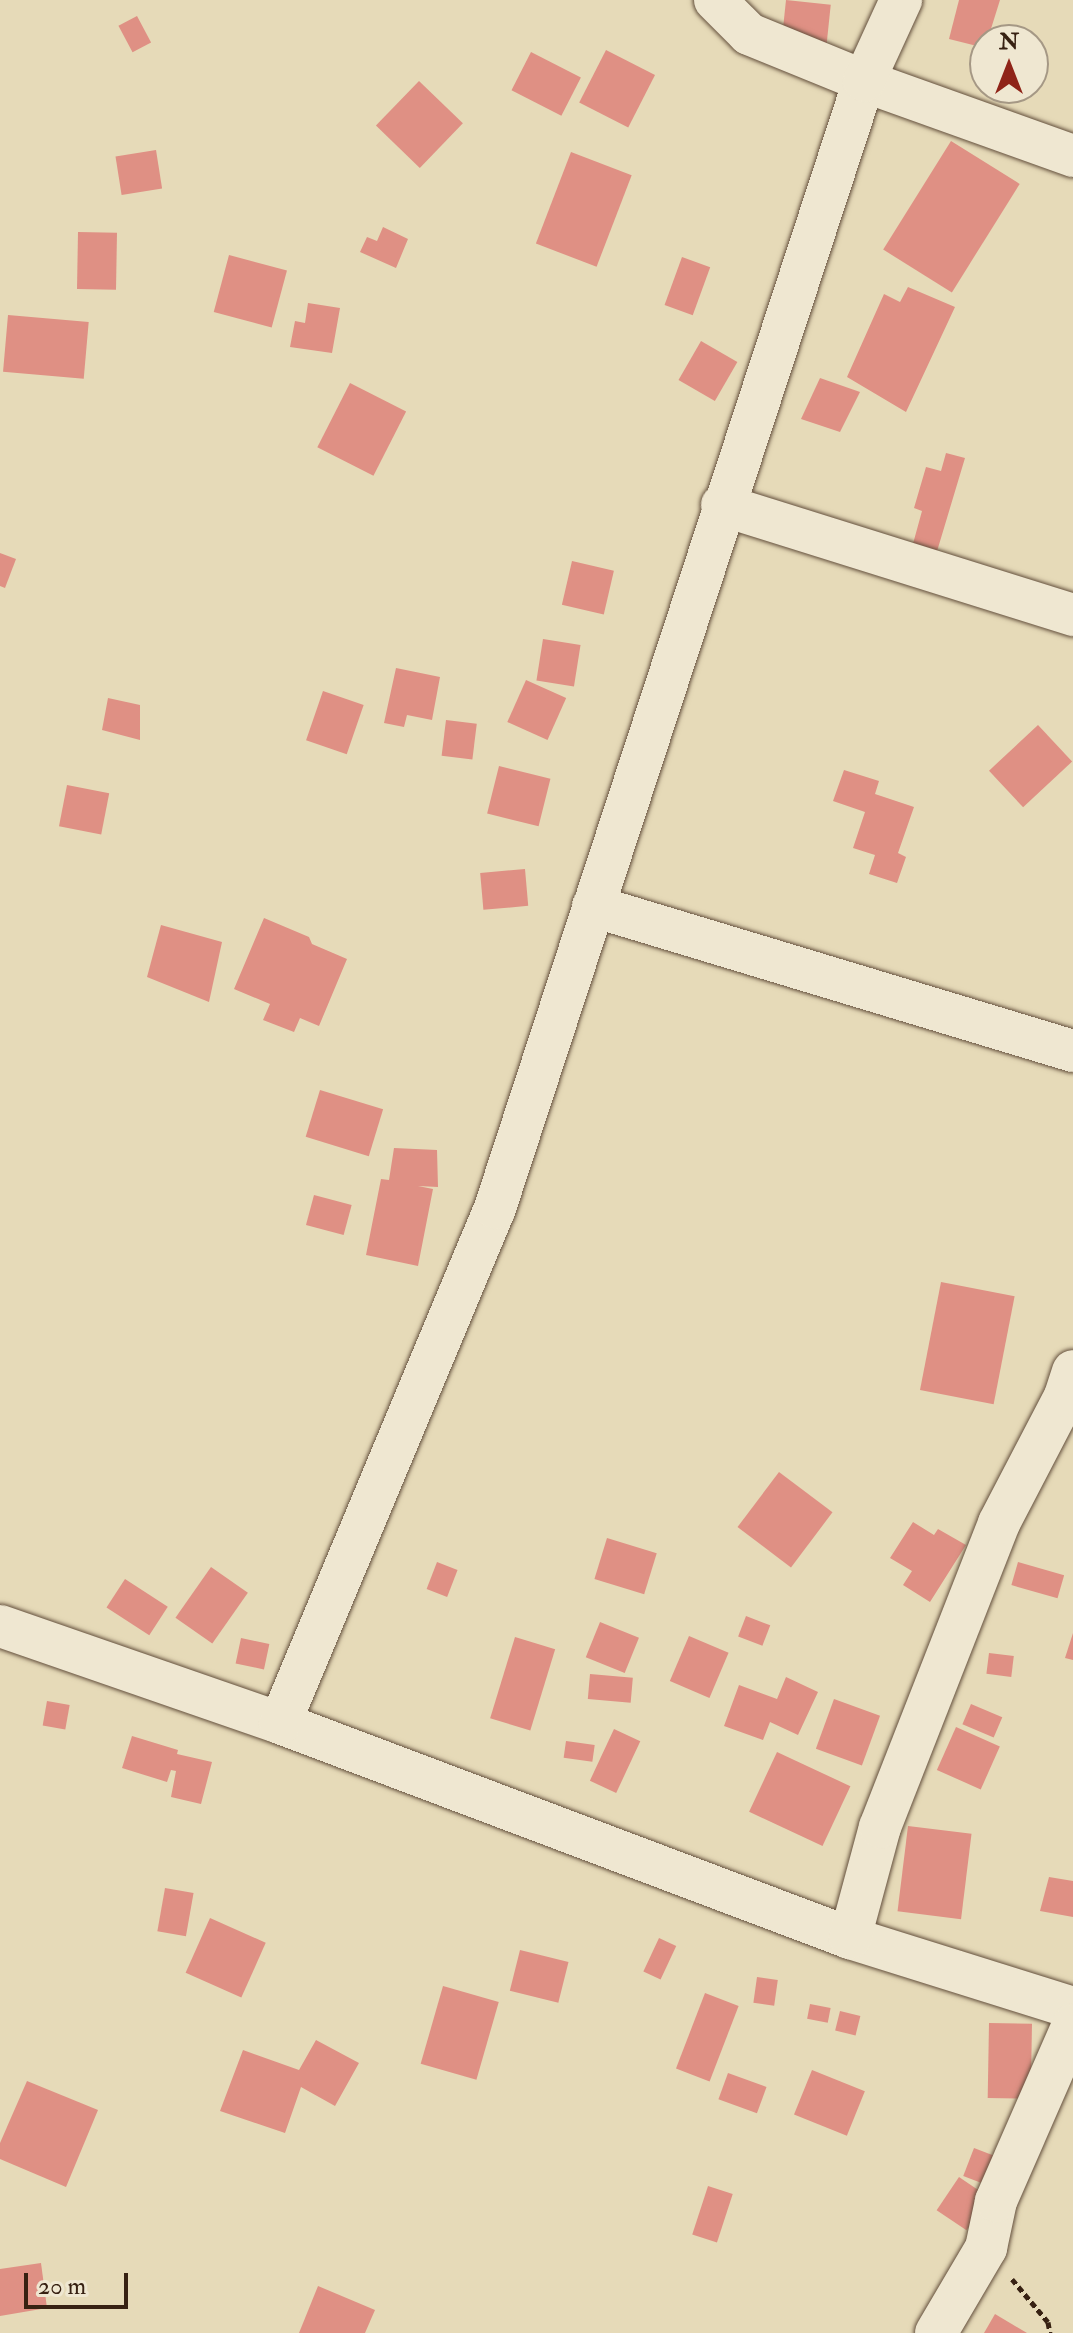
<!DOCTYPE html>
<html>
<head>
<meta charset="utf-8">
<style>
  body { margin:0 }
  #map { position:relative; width:1073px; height:2333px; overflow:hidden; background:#e6dab8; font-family:"IM FELL Double Pica",serif }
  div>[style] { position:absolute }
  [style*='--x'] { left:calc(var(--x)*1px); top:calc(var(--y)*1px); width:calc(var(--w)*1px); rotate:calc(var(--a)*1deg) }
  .building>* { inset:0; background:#df9084; transform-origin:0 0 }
  .path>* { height:5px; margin-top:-2.5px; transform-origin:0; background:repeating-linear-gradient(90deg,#372112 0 6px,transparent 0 10px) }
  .roads { filter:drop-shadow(0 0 2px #634f3c) drop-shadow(0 0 2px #634f3c) }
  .street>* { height:42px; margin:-21px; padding:0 21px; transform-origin:21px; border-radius:21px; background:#efe7d1 }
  span { translate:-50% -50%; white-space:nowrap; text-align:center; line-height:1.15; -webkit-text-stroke:6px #efe7d1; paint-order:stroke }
  .north { position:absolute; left:969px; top:24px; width:80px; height:80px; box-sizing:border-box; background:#efe7d1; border:2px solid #a59885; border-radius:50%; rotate:0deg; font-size:22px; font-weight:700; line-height:32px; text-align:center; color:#372112 }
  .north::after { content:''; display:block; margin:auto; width:28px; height:36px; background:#8f2418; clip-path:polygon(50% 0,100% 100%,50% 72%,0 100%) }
  .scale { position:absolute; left:24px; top:2273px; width:104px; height:36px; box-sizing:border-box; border:4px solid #372112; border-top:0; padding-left:10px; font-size:24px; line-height:28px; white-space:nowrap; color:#372112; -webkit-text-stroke:6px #efe7d1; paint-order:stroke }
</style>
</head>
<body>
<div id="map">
  <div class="building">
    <div style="left:786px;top:0;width:45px;height:45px;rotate:6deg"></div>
    <div style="clip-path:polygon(959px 0,1000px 0,985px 48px,949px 39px)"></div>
    <div style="left:137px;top:16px;width:30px;height:21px;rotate:62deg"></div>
    <div style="left:606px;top:50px;width:55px;height:59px;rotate:27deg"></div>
    <div style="left:531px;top:52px;width:56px;height:43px;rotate:27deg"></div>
    <div style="left:419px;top:81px;width:61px;height:62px;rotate:44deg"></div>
    <div style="left:951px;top:141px;width:81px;height:128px;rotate:32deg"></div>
    <div style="left:156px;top:150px;width:39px;height:41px;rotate:81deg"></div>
    <div style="left:571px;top:152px;width:65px;height:98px;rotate:21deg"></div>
    <div style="clip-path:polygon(383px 227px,408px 239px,396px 268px,360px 252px,367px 237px,377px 241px)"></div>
    <div style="left:78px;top:232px;width:39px;height:57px;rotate:1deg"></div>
    <div style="left:229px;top:255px;width:60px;height:59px;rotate:15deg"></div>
    <div style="left:682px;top:257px;width:30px;height:51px;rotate:20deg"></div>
    <div style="clip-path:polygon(908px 287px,955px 307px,906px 412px,847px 377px,884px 294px,900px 302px)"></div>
    <div style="clip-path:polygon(308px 303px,340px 308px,332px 353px,290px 347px,295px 321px,305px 323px)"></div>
    <div style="left:8px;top:315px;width:81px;height:57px;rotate:5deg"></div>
    <div style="left:701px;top:341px;width:42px;height:45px;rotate:30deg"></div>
    <div style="clip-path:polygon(820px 378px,860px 392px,840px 432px,801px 419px)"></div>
    <div style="left:350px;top:383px;width:63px;height:72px;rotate:27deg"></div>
    <div style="clip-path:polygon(946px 453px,965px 458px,935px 558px,911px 551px,922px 511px,914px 508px,926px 467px,941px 471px)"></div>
    <div style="clip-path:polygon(0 553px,16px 559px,5px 588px,0 586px)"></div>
    <div style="left:572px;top:561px;width:43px;height:45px;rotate:13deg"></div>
    <div style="left:543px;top:639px;width:38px;height:42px;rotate:9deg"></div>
    <div style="clip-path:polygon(396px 668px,440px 677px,432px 720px,407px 715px,404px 727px,384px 723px)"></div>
    <div style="left:526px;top:680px;width:44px;height:46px;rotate:24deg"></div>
    <div style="left:323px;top:691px;width:43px;height:52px;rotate:19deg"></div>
    <div style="clip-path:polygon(108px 698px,140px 705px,140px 740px,102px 730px)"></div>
    <div style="left:446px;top:720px;width:31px;height:36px;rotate:7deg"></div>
    <div style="left:1038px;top:725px;width:50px;height:67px;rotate:47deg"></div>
    <div style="left:499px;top:766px;width:53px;height:49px;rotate:14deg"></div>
    <div style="clip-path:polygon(844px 770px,879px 781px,875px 794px,914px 807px,898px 853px,906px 857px,897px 883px,869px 874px,875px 855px,853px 848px,865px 812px,833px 801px)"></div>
    <div style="left:67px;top:785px;width:43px;height:42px;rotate:11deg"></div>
    <div style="left:525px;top:869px;width:37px;height:45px;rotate:85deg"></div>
    <div style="clip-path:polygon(264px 918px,309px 937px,312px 944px,347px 959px,319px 1026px,300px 1018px,294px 1032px,263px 1020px,270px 1004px,234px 989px)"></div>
    <div style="clip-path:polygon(161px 925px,222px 942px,209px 1002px,147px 977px)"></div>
    <div style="left:320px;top:1090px;width:66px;height:49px;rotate:17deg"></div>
    <div style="clip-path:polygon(394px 1148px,437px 1150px,438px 1187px,418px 1186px,433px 1189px,418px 1266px,366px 1255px,381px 1179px,389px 1180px)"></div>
    <div style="left:314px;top:1195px;width:39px;height:31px;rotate:15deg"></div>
    <div style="left:941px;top:1282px;width:75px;height:110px;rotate:11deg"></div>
    <div style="left:779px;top:1472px;width:67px;height:69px;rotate:37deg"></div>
    <div style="clip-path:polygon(913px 1522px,934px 1535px,938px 1529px,966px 1545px,930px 1602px,903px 1585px,912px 1571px,890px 1558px)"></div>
    <div style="left:607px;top:1538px;width:52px;height:43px;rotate:17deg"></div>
    <div style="left:437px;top:1562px;width:22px;height:29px;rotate:21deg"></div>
    <div style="left:1018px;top:1562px;width:48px;height:24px;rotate:16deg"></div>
    <div style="left:211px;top:1567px;width:45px;height:62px;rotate:35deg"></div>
    <div style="left:125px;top:1579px;width:51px;height:34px;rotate:33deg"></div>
    <div style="left:746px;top:1616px;width:26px;height:22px;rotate:21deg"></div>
    <div style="left:600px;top:1622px;width:42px;height:38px;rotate:22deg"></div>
    <div style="clip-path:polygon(1073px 1633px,1073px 1660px,1065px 1658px)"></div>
    <div style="left:689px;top:1636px;width:43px;height:49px;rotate:23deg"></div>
    <div style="left:515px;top:1637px;width:42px;height:85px;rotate:17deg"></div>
    <div style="left:241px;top:1638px;width:29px;height:26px;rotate:12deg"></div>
    <div style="left:989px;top:1653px;width:25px;height:21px;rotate:7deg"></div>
    <div style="left:590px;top:1674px;width:43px;height:25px;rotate:5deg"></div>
    <div style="clip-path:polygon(786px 1677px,818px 1692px,798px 1735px,770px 1722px,763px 1740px,724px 1726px,739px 1685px,777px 1699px)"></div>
    <div style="left:834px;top:1699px;width:49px;height:53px;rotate:20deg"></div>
    <div style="left:47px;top:1701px;width:23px;height:25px;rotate:10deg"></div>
    <div style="left:971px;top:1704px;width:34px;height:22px;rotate:23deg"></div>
    <div style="left:956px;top:1727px;width:48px;height:47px;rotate:24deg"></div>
    <div style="left:614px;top:1729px;width:29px;height:57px;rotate:25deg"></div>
    <div style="clip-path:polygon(132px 1736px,178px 1750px,177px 1754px,212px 1762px,201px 1804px,171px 1797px,176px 1771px,171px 1770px,167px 1782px,122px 1768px)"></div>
    <div style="left:566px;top:1741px;width:29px;height:17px;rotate:8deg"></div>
    <div style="left:777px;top:1752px;width:81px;height:66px;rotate:25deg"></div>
    <div style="left:908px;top:1826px;width:64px;height:86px;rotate:7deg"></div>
    <div style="clip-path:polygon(1049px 1877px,1073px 1881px,1073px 1917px,1040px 1911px)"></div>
    <div style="left:165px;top:1888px;width:29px;height:44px;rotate:10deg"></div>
    <div style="left:210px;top:1918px;width:61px;height:60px;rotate:24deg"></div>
    <div style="left:659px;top:1938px;width:19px;height:37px;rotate:25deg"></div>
    <div style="left:520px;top:1950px;width:50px;height:42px;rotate:14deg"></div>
    <div style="left:757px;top:1977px;width:21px;height:26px;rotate:8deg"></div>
    <div style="left:443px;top:1986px;width:58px;height:81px;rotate:16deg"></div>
    <div style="left:705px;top:1993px;width:36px;height:81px;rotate:21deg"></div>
    <div style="left:810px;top:2004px;width:21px;height:15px;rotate:11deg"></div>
    <div style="left:840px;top:2011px;width:21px;height:20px;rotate:14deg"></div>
    <div style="left:989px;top:2023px;width:43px;height:75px;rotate:1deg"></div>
    <div style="clip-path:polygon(316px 2040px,359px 2063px,335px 2106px,301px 2087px,285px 2133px,220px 2111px,243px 2050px,299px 2070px)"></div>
    <div style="left:812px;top:2070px;width:57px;height:48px;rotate:22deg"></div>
    <div style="left:728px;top:2073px;width:41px;height:28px;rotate:20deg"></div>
    <div style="clip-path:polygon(27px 2081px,98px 2110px,66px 2187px,0 2159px,0 2143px)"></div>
    <div style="left:974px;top:2148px;width:30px;height:30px;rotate:21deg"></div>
    <div style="left:959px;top:2177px;width:36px;height:40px;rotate:34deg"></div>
    <div style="left:708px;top:2186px;width:26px;height:51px;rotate:18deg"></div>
    <div style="clip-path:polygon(41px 2263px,47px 2308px,0 2316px,0 2269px)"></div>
    <div style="clip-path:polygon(318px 2286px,375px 2310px,365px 2333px,299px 2333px)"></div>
    <div style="clip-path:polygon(995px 2314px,1027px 2333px,984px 2333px)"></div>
  </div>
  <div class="path">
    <div style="--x:1012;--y:2279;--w:56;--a:50.1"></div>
    <div style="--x:1048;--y:2322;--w:11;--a:80"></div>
  </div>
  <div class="roads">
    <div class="street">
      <div style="--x:715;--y:0;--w:48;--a:45"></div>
      <div style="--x:749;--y:34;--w:124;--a:22.2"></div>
      <div style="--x:864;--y:81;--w:222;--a:19.7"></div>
      <div style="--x:722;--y:505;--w:368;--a:17.4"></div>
      <div style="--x:593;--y:906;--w:501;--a:16.81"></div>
      <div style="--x:0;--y:1626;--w:296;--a:19.1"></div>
      <div style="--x:280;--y:1723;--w:609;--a:20.67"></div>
      <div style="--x:850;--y:1938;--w:234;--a:17.4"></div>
      <div style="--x:280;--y:1723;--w:558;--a:-67.34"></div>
      <div style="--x:495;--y:1208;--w:1186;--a:-71.87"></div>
      <div style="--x:864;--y:81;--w:89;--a:-65.4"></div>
      <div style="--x:850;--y:1938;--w:115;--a:-74.9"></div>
      <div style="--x:880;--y:1827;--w:326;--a:-68.6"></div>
      <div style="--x:999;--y:1523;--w:143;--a:-62.5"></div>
      <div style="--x:1065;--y:1396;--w:26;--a:-72"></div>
      <div style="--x:936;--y:2333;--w:99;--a:-59.5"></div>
      <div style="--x:986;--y:2248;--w:48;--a:-78"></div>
      <div style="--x:996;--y:2201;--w:192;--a:-66.4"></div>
    </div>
  </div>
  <div class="north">N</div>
  <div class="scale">20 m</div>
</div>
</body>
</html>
